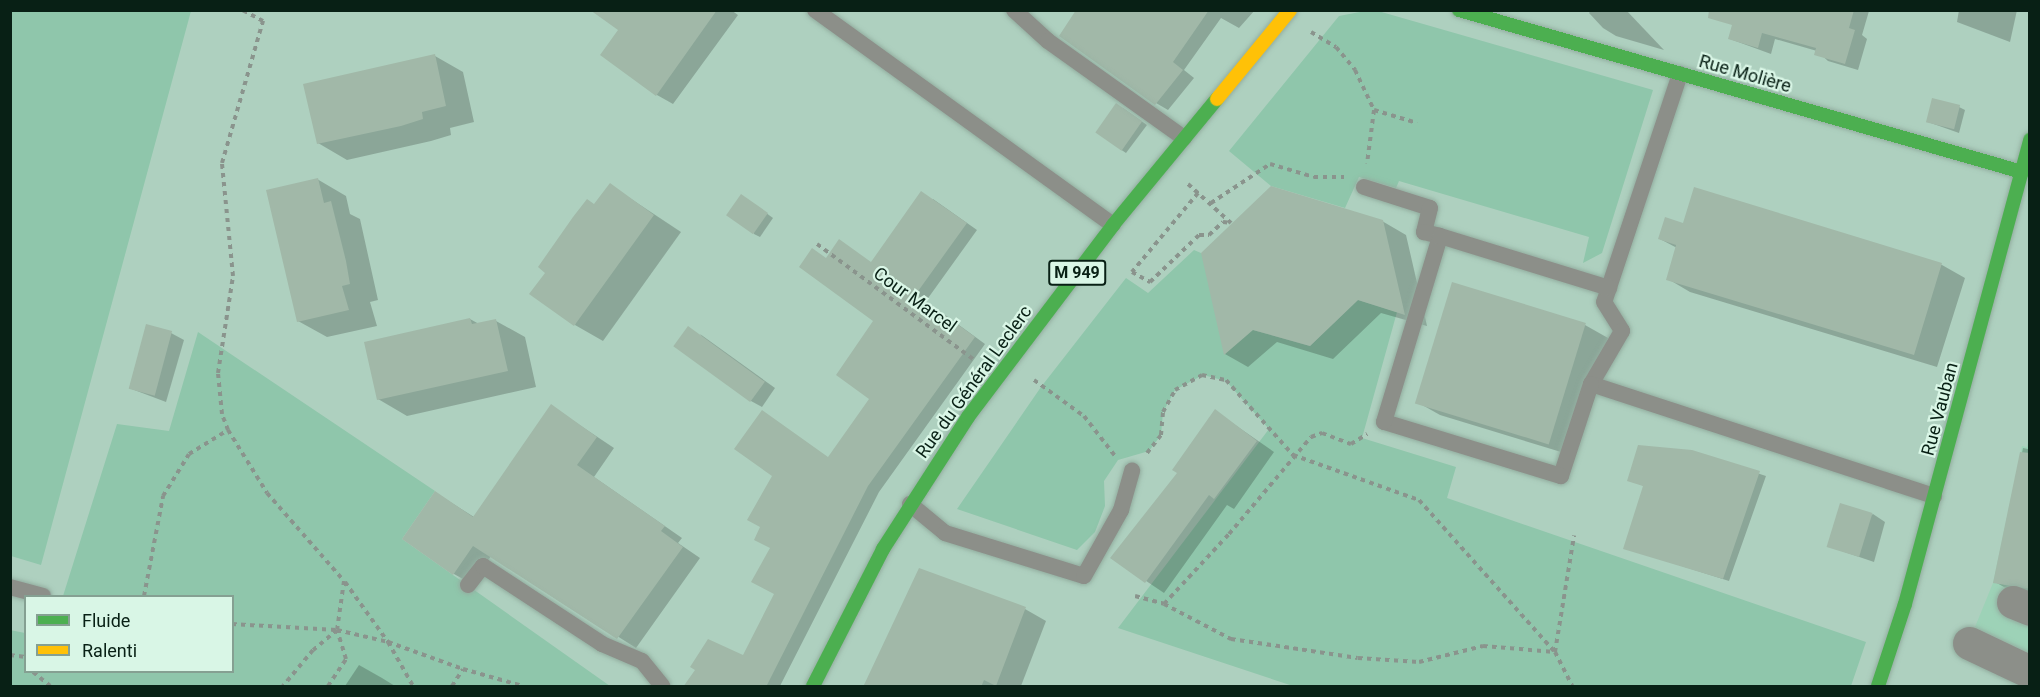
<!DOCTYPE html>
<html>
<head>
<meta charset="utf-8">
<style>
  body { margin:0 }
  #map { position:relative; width:2040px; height:697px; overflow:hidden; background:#aed0bf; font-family:Roboto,sans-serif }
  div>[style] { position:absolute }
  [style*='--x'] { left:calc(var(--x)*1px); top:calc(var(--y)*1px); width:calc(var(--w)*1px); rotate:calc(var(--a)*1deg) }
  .built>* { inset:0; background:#9dd2b7 }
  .green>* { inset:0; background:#8fc6ab }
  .shadow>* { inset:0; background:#0003 }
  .building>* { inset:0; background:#a1b8a8; transform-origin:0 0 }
  .path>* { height:4px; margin-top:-2px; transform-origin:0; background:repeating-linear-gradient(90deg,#8a948d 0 4.5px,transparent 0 9px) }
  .roads { filter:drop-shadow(0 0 2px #93aea0) drop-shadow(0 0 2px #93aea0) }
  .lane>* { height:16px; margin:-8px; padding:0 8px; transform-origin:8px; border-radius:8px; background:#8c8f89 }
  .street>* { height:33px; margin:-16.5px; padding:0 16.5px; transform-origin:16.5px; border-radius:16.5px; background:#8c8f89 }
  .fast>* { height:14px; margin:-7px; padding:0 7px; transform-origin:7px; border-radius:7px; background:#4caf50 }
  .slow>* { height:14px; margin:-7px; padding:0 7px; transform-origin:7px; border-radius:7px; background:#ffc107 }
  span { translate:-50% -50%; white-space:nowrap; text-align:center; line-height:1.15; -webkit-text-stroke:4.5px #d9f6e6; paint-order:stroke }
  .shield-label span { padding:2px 4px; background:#d9f6e6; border:2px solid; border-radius:4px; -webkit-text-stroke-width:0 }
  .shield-label { font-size:16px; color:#082015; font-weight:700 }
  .street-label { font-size:18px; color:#082015 }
  .frame { position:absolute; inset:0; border:12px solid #082015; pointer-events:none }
  .legend { position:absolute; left:24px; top:595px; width:210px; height:78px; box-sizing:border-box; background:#d9f6e6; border:2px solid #85a092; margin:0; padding:8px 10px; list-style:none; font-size:18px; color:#082015 }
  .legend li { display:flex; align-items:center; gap:12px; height:30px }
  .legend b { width:30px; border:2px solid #85a092 }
</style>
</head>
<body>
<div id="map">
  <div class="built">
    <div style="clip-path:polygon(2029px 437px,2029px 653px,1975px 627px,1993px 583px,2022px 446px,2027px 447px)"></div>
  </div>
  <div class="green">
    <div style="clip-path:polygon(10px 11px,191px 11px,41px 565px,11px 556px)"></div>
    <div style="clip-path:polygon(1365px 11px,1378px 11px,1653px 90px,1602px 253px,1583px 263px,1589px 237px,1399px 181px,1396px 188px,1359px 177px,1345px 208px,1271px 186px,1229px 151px,1339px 16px)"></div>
    <div style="clip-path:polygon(1194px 250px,1201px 253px,1253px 330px,1310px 346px,1358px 300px,1397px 312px,1362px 438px,1456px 467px,1447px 498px,1866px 642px,1851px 686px,1293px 686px,1118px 628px,1269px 429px,1226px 381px,1203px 375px,1175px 390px,1163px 412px,1161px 435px,1149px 451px,1118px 460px,1104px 481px,1105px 506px,1095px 532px,1077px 550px,957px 509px,1041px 387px,1126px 278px,1148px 293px)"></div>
    <div style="clip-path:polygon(198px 332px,435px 491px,402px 539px,610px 686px,11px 686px,10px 630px,25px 633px,26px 672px,232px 672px,232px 596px,63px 596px,117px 424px,169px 431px)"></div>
  </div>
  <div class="shadow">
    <div style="clip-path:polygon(593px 10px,731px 10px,738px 15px,673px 104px,657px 95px,620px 30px)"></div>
    <div style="clip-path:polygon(1086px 10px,1255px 10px,1239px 28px,1221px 18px,1184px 70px,1194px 78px,1168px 110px,1156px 103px)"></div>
    <div style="clip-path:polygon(1591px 10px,1626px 10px,1664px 50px,1616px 36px,1603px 28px,1589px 13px)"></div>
    <div style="clip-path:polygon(1831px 10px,1869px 11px,1862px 35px,1867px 39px,1858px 70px,1828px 61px,1817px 51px,1775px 39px,1771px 54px,1730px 39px)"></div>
    <div style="clip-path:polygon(1959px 10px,2017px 10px,2010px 42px,1957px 22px)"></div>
    <div style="clip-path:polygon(435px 56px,463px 72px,474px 122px,450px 128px,451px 135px,431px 141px,347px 160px,318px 143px)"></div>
    <div style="clip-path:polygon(1959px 107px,1965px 110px,1959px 133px,1928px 122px)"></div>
    <div style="clip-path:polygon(1123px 108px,1147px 125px,1126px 153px,1120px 149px)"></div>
    <div style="clip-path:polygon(317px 179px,346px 196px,350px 214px,360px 219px,378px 300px,370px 302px,377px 326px,327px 337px,298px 321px)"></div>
    <div style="clip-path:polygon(610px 185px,681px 232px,603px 341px,575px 325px,595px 206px)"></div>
    <div style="clip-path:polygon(1695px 189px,1942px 265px,1965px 278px,1937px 367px,1690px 292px,1668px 279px,1677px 248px,1660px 239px,1684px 225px)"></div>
    <div style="clip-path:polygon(747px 199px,773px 218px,760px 237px,754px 234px)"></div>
    <div style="clip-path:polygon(933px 199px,977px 230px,926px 301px,985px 344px,879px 492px,780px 686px,703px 686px,744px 657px,776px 593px,829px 458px,872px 399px,875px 321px,827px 259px,872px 263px)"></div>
    <div style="clip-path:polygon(1382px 221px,1406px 235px,1427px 326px,1381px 313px,1333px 359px,1277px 342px,1248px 367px,1225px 354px,1203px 254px)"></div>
    <div style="clip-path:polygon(470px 319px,479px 324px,496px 321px,525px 337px,536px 387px,407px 416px,378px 399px,365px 343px)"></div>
    <div style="clip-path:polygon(1585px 325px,1608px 338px,1571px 455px,1440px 415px,1417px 402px)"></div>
    <div style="clip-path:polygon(171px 333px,184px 340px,166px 402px,129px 388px)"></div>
    <div style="clip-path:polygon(700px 334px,775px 388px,762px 407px,751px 401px)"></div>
    <div style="clip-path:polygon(551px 406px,614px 448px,594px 477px,682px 538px,678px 543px,700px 558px,636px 648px,491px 556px,472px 584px,454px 574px,436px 493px,474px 517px)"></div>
    <div style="clip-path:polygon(1215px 411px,1274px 452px,1234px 509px,1227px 505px,1164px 593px,1112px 558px,1179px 473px)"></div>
    <div style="clip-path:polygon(2030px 444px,2030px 594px,2013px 592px,1995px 582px,2023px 448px,2028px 449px)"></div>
    <div style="clip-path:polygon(1692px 452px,1766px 476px,1729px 581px,1625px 548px,1644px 486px,1629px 480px)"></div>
    <div style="clip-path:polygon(1873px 514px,1885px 522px,1874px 562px,1830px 547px)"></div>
    <div style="clip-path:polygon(1025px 609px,1046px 621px,1021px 686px,864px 686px)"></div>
    <div style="clip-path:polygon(359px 665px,382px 678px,395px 686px,345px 686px)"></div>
  </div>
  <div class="building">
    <div style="clip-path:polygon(590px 10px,717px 10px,656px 96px,600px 55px,618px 30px)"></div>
    <div style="clip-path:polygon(1076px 10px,1209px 10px,1173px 62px,1183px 70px,1155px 105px,1059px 36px)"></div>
    <div style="clip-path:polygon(1709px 10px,1854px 10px,1849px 28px,1855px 30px,1845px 64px,1814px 55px,1816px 48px,1762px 33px,1758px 48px,1728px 39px,1732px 25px,1708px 18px)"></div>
    <div style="clip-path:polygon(435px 54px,446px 106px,422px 112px,423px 119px,401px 126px,317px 144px,303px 84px)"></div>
    <div style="left:1932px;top:98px;width:29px;height:25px;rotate:14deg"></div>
    <div style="left:1116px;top:103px;width:32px;height:36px;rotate:35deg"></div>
    <div style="clip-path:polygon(318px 178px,324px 203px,331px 201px,346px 261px,350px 284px,342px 286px,349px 310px,297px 322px,266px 190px)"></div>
    <div style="clip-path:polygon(610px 183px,654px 215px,574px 326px,529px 294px,545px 273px,538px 267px,573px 217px,587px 199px,594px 204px)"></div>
    <div style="clip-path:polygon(1271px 186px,1383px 220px,1405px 315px,1358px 300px,1310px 346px,1253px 330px,1224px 355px,1201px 253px)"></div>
    <div style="clip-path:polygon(1694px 187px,1942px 263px,1914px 355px,1666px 280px,1676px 245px,1658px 239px,1665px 217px,1683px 223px)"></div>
    <div style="clip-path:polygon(921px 191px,967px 223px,916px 294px,975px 337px,868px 486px,766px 687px,683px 687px,695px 670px,690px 667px,708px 639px,743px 655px,774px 594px,751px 582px,770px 548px,754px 540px,760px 527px,747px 520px,772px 476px,734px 449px,762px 410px,828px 457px,869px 399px,836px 375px,873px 321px,799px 267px,812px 248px,826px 258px,839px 239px,871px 262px)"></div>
    <div style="left:741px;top:194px;width:33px;height:26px;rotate:35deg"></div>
    <div style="left:1452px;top:282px;width:140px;height:127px;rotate:17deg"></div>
    <div style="clip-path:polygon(470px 318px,472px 324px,496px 319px,508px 371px,377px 400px,364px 342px)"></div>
    <div style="left:146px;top:324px;width:27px;height:67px;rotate:15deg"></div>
    <div style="left:688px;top:326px;width:95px;height:25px;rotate:36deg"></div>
    <div style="clip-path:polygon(551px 404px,597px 437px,577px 465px,665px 526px,661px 531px,683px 547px,617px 639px,473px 546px,453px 575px,402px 539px,435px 491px,473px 517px)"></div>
    <div style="clip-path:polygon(1215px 409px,1257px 441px,1214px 499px,1209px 495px,1145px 583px,1110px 558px,1177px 473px,1172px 470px)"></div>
    <div style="clip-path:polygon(1638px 445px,1692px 450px,1760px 471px,1723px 579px,1623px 549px,1643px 486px,1627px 481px)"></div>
    <div style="clip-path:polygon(2020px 452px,2030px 453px,2030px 589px,1993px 583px)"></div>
    <div style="left:1840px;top:503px;width:34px;height:46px;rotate:17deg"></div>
    <div style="clip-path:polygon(919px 568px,1026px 607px,996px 686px,984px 680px,981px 687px,863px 687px)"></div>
  </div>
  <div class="path">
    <div style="--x:1311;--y:32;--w:29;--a:31"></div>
    <div style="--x:1336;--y:47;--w:30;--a:50"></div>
    <div style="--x:1355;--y:70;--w:44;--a:64.6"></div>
    <div style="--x:1374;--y:110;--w:54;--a:97.4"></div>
    <div style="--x:1374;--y:110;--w:45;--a:16.8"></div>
    <div style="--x:1188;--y:184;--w:58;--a:42.2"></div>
    <div style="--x:1198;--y:193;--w:103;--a:129.9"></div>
    <div style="--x:1132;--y:272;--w:21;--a:29"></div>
    <div style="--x:1150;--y:282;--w:68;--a:-43.8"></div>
    <div style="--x:1199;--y:235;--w:10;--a:0"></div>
    <div style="--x:1209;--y:235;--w:19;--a:-43"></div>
    <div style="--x:1223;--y:222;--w:9;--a:6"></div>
    <div style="--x:1211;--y:203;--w:71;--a:-33.5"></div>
    <div style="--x:1270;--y:164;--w:46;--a:16.5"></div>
    <div style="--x:1314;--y:177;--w:30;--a:0"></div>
    <div style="--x:817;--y:244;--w:194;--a:36.4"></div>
    <div style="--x:1034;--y:380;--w:62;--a:35.8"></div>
    <div style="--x:1084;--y:416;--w:51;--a:52.2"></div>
    <div style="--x:228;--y:430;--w:17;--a:-111"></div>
    <div style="--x:222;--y:414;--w:41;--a:-95.6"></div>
    <div style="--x:218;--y:373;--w:98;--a:-81.2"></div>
    <div style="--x:233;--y:276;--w:114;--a:-95.6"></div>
    <div style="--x:222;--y:163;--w:148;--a:-73.9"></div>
    <div style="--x:263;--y:21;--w:24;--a:-152"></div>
    <div style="--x:1147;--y:453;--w:23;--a:-52"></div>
    <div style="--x:1161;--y:435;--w:23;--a:-85"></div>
    <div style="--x:1163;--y:412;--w:25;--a:-61"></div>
    <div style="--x:1175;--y:390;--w:31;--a:-29"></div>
    <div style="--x:1202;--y:375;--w:25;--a:12"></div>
    <div style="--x:1226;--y:380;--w:101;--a:48.2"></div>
    <div style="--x:1293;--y:455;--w:134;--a:19.7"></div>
    <div style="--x:1419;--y:500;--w:204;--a:48.2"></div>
    <div style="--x:1555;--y:652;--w:38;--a:63"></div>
    <div style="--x:345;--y:582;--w:74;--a:54.4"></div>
    <div style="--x:388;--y:642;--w:51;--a:60.4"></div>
    <div style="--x:144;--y:596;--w:102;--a:-79.2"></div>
    <div style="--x:163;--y:496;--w:49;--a:-58.2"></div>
    <div style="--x:189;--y:454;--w:46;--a:-31.6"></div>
    <div style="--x:228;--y:430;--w:74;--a:58.2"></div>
    <div style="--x:267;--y:493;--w:117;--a:48.8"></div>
    <div style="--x:344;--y:581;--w:49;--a:98.1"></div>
    <div style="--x:337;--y:630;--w:31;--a:140"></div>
    <div style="--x:313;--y:650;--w:47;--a:129.8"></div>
    <div style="--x:1135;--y:596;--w:30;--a:15"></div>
    <div style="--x:1164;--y:604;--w:76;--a:27.6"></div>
    <div style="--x:1231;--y:639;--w:128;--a:8.5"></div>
    <div style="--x:1358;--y:658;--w:61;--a:3.8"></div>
    <div style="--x:1419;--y:662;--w:66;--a:-14"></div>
    <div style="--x:1483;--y:646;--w:72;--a:4.8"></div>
    <div style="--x:1555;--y:652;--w:118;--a:-80.7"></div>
    <div style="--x:1164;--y:604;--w:96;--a:-47.1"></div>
    <div style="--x:1229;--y:534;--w:127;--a:-49.8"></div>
    <div style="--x:1311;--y:437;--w:12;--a:-20"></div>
    <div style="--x:1322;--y:433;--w:31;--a:21"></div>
    <div style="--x:1351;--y:444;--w:19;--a:-32"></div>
    <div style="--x:232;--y:624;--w:105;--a:3.3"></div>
    <div style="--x:337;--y:630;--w:52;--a:13.2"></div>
    <div style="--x:388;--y:642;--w:80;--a:19.8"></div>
    <div style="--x:10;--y:655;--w:16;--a:7"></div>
    <div style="--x:33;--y:672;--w:22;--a:39"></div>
    <div style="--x:328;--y:686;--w:32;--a:-56"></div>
    <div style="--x:346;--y:659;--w:30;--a:-107"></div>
    <div style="--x:452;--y:686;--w:20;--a:-57"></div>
    <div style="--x:463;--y:669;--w:62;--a:15.8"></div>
  </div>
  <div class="roads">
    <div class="lane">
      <div style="--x:815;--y:10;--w:367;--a:35.8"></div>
      <div style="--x:1014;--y:10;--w:46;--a:42.4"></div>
      <div style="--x:1048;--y:41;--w:167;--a:35.5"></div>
      <div style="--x:1680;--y:74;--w:240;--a:108.4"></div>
      <div style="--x:1604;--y:302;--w:34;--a:58"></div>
      <div style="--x:1622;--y:331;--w:61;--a:120.3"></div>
      <div style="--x:1591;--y:384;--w:361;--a:18.1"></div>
      <div style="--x:1364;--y:187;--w:69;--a:17.7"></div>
      <div style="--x:1430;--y:208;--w:25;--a:104"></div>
      <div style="--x:1424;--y:232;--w:16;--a:14"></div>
      <div style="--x:1591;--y:384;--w:97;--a:108.1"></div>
      <div style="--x:1561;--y:476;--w:185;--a:-163"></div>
      <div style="--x:1384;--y:422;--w:194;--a:-73.2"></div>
      <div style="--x:1440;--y:236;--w:177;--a:17.1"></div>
      <div style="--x:910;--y:504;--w:45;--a:39.6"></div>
      <div style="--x:945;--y:533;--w:145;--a:17.2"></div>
      <div style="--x:1084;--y:576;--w:76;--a:-60.7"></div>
      <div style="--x:1121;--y:510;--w:41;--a:-74.2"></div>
      <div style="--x:468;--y:585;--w:24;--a:-52"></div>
      <div style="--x:483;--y:566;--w:142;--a:33.2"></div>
      <div style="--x:602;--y:644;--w:43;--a:23"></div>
      <div style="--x:642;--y:661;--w:32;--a:51"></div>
      <div style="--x:10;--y:587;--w:34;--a:15"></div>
    </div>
    <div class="street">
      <div style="--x:2013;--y:602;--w:18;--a:22"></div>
      <div style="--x:1969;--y:643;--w:68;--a:25.4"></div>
    </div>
    <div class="fast">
      <div style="--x:1459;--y:10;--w:586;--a:16.05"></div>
      <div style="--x:813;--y:686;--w:154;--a:-62.9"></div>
      <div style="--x:883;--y:549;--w:157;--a:-57.2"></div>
      <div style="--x:968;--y:417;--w:241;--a:-52.9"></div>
      <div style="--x:1113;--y:225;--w:163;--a:-50.5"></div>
      <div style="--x:1878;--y:686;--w:86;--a:-71.8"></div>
      <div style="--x:1905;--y:604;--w:481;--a:-74.9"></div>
    </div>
    <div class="slow">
      <div style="--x:1217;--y:99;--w:115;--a:-50.6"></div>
    </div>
  </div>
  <div class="shield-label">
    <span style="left:1077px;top:273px">M 949</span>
  </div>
  <div class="street-label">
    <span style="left:1745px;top:74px;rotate:16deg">Rue Molière</span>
    <span style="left:915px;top:300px;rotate:36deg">Cour Marcel</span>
    <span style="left:974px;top:382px;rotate:-54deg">Rue du Général Leclerc</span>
    <span style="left:1940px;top:409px;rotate:-75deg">Rue Vauban</span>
  </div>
  <div class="frame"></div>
  <ul class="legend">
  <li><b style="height:8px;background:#4caf50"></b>Fluide</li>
  <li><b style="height:8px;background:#ffc107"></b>Ralenti</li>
  </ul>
</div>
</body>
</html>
